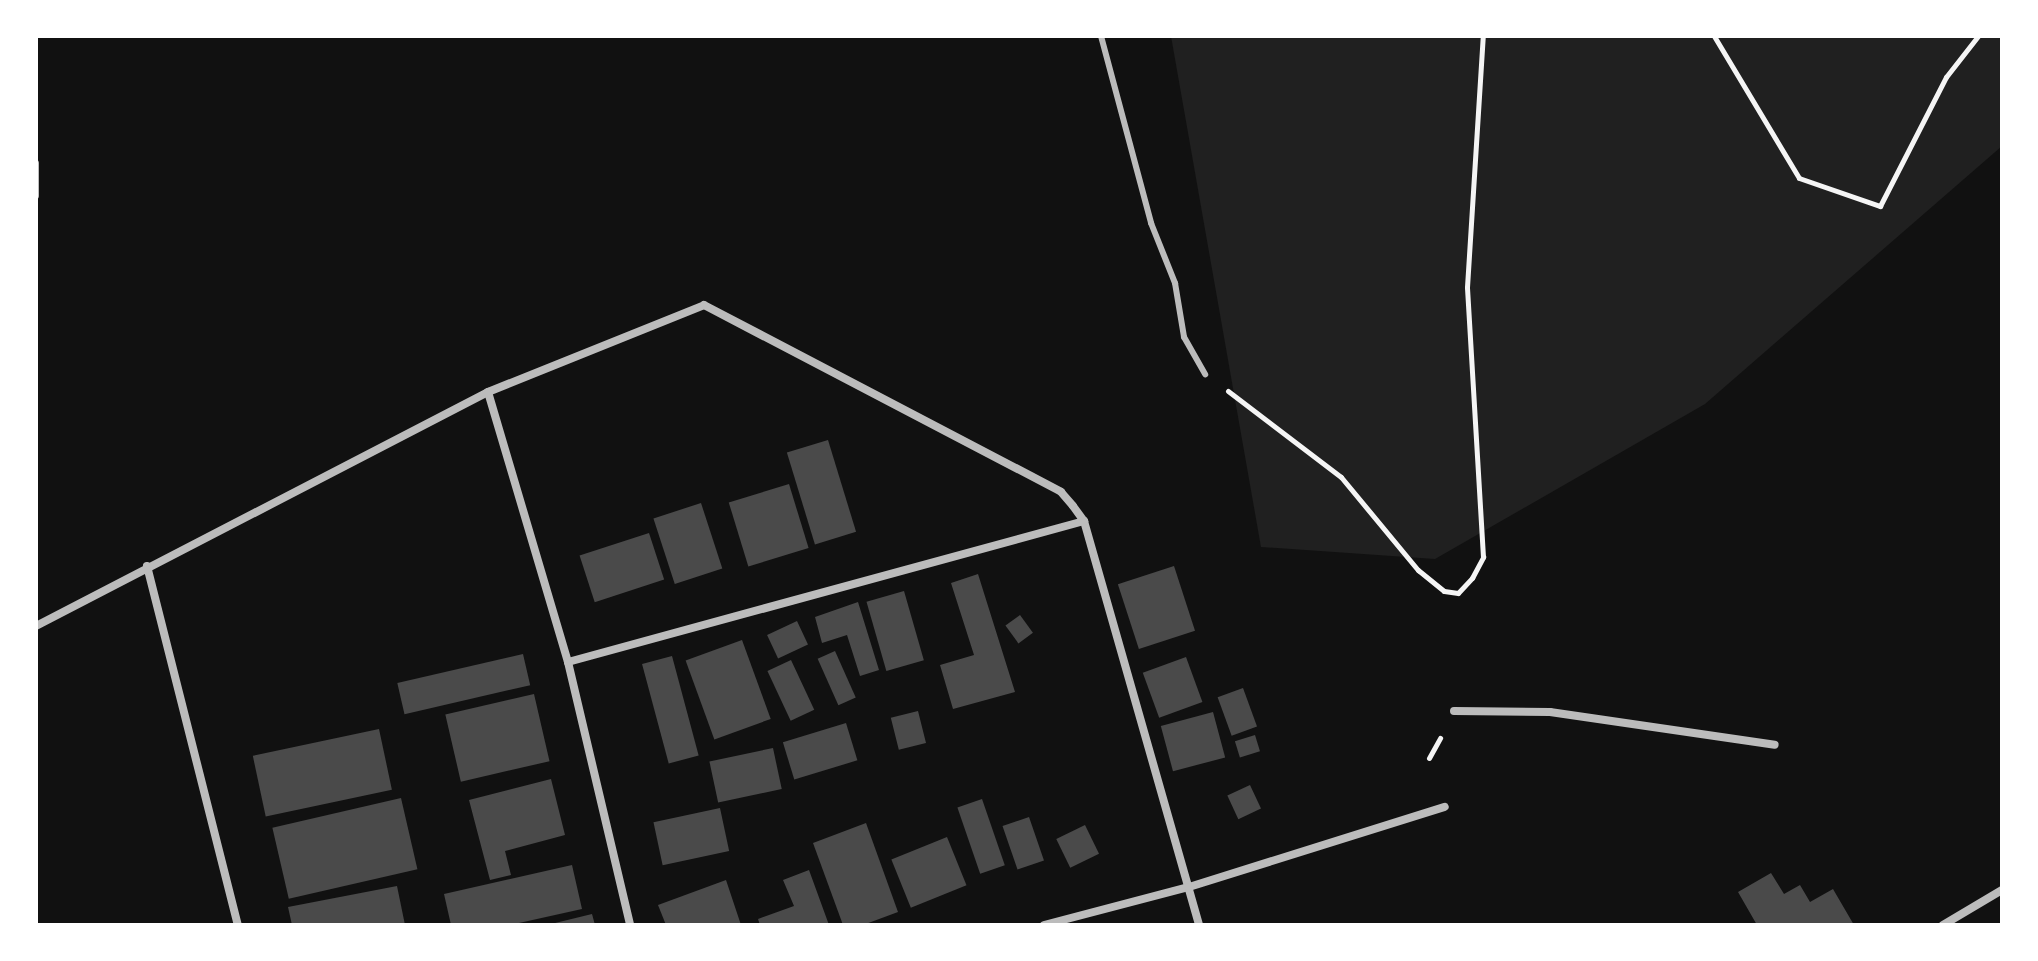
<!DOCTYPE html>
<html>
<head>
<meta charset="utf-8">
<style>
  body { margin:0 }
  #map { position:relative; width:2038px; height:961px; overflow:hidden; background:#111; font-family:Manrope,sans-serif }
  div>[style] { position:absolute }
  [style*='--x'] { left:calc(var(--x)*1px); top:calc(var(--y)*1px); width:calc(var(--w)*1px); rotate:calc(var(--a)*1deg) }
  .green>* { inset:0; background:#202020 }
  .building>* { inset:0; background:#4a4a4a; transform-origin:0 0 }
  .path>* { height:5px; margin:-2.5px; padding:0 2.5px; transform-origin:2.5px; border-radius:2.5px; background:#f5f5f5 }
  .service>* { height:6px; margin:-3px; padding:0 3px; transform-origin:3px; border-radius:3px; background:#bcbcbc }
  .minor>* { height:8px; margin:-4px; padding:0 4px; transform-origin:4px; border-radius:4px; background:#bcbcbc }
  span { translate:-50% -50%; white-space:nowrap; text-align:center; line-height:1.15; -webkit-text-stroke:6px #fff; paint-order:stroke }
  .frame { position:absolute; inset:0; border:38px solid #fff; pointer-events:none }
</style>
</head>
<body>
<div id="map">
  <div class="green">
    <div style="clip-path:polygon(1171px 36px,2002px 36px,2002px 146px,1705px 404px,1435px 559px,1261px 547px)"></div>
  </div>
  <div class="building">
    <div style="left:828px;top:440px;width:96px;height:43px;rotate:73deg"></div>
    <div style="left:789px;top:484px;width:67px;height:63px;rotate:73deg"></div>
    <div style="left:701px;top:503px;width:69px;height:50px;rotate:72deg"></div>
    <div style="left:649px;top:533px;width:49px;height:73px;rotate:72deg"></div>
    <div style="left:1174px;top:566px;width:68px;height:59px;rotate:72deg"></div>
    <div style="clip-path:polygon(978px 574px,1015px 692px,953px 709px,940px 665px,974px 655px,951px 583px)"></div>
    <div style="left:904px;top:591px;width:72px;height:39px;rotate:74deg"></div>
    <div style="clip-path:polygon(858px 602px,879px 670px,860px 676px,847px 635px,822px 643px,815px 617px)"></div>
    <div style="left:1020px;top:615px;width:22px;height:18px;rotate:54deg"></div>
    <div style="left:797px;top:621px;width:26px;height:33px;rotate:65deg"></div>
    <div style="left:742px;top:640px;width:84px;height:60px;rotate:70deg"></div>
    <div style="left:835px;top:651px;width:51px;height:19px;rotate:66deg"></div>
    <div style="left:523px;top:654px;width:32px;height:129px;rotate:77deg"></div>
    <div style="left:672px;top:656px;width:103px;height:31px;rotate:75deg"></div>
    <div style="left:1186px;top:657px;width:48px;height:46px;rotate:70deg"></div>
    <div style="left:791px;top:660px;width:55px;height:26px;rotate:65deg"></div>
    <div style="left:1243px;top:688px;width:41px;height:27px;rotate:70deg"></div>
    <div style="left:534px;top:694px;width:69px;height:91px;rotate:77deg"></div>
    <div style="left:918px;top:711px;width:33px;height:28px;rotate:76deg"></div>
    <div style="left:1213px;top:712px;width:47px;height:54px;rotate:75deg"></div>
    <div style="left:846px;top:723px;width:39px;height:66px;rotate:73deg"></div>
    <div style="left:379px;top:729px;width:62px;height:129px;rotate:78deg"></div>
    <div style="left:1255px;top:735px;width:17px;height:21px;rotate:73deg"></div>
    <div style="left:773px;top:748px;width:42px;height:65px;rotate:78deg"></div>
    <div style="clip-path:polygon(551px 779px,565px 835px,505px 851px,511px 875px,490px 880px,469px 800px)"></div>
    <div style="left:1250px;top:785px;width:26px;height:25px;rotate:65deg"></div>
    <div style="left:401px;top:798px;width:73px;height:132px;rotate:77deg"></div>
    <div style="left:982px;top:799px;width:70px;height:26px;rotate:71deg"></div>
    <div style="left:720px;top:808px;width:44px;height:68px;rotate:78deg"></div>
    <div style="left:1029px;top:817px;width:46px;height:28px;rotate:71deg"></div>
    <div style="clip-path:polygon(866px 823px,898px 912px,863px 925px,843px 925px,813px 843px)"></div>
    <div style="left:1085px;top:825px;width:32px;height:32px;rotate:64deg"></div>
    <div style="left:947px;top:837px;width:52px;height:60px;rotate:68deg"></div>
    <div style="clip-path:polygon(572px 865px,582px 909px,510px 925px,451px 925px,444px 894px)"></div>
    <div style="clip-path:polygon(809px 870px,829px 925px,760px 925px,758px 919px,794px 906px,783px 880px)"></div>
    <div style="clip-path:polygon(1771px 873px,1784px 894px,1800px 885px,1810px 902px,1833px 889px,1854px 925px,1757px 925px,1738px 892px)"></div>
    <div style="clip-path:polygon(726px 880px,741px 925px,666px 925px,658px 905px)"></div>
    <div style="clip-path:polygon(397px 886px,405px 925px,292px 925px,288px 907px)"></div>
    <div style="clip-path:polygon(592px 914px,595px 925px,551px 925px,551px 924px)"></div>
  </div>
  <div class="path">
    <div style="--x:1714;--y:36;--w:165;--a:59.1"></div>
    <div style="--x:1799;--y:178;--w:86;--a:19.1"></div>
    <div style="--x:1880;--y:206;--w:145;--a:-62.9"></div>
    <div style="--x:1946;--y:77;--w:52;--a:-52"></div>
    <div style="--x:1228;--y:391;--w:142;--a:37.3"></div>
    <div style="--x:1341;--y:477;--w:121;--a:50.4"></div>
    <div style="--x:1418;--y:570;--w:33;--a:39"></div>
    <div style="--x:1444;--y:591;--w:14;--a:8"></div>
    <div style="--x:1458;--y:593;--w:21;--a:-47"></div>
    <div style="--x:1472;--y:578;--w:24;--a:-62"></div>
    <div style="--x:1483;--y:557;--w:270;--a:-93.4"></div>
    <div style="--x:1467;--y:287;--w:252;--a:-86.4"></div>
    <div style="--x:1429;--y:758;--w:23;--a:-61"></div>
  </div>
  <div class="service">
    <div style="--x:1101;--y:36;--w:194;--a:75"></div>
    <div style="--x:1151;--y:223;--w:65;--a:68.2"></div>
    <div style="--x:1175;--y:283;--w:55;--a:80.5"></div>
    <div style="--x:1184;--y:337;--w:43;--a:60.4"></div>
    <div style="--x:36;--y:163;--w:33;--a:90"></div>
  </div>
  <div class="minor">
    <div style="--x:488;--y:392;--w:282;--a:73.5"></div>
    <div style="--x:568;--y:662;--w:270;--a:76.7"></div>
    <div style="--x:147;--y:566;--w:370;--a:75.8"></div>
    <div style="--x:36;--y:626;--w:509;--a:-27.37"></div>
    <div style="--x:488;--y:392;--w:233;--a:-21.9"></div>
    <div style="--x:704;--y:305;--w:403;--a:27.6"></div>
    <div style="--x:1061;--y:492;--w:18;--a:49"></div>
    <div style="--x:1073;--y:506;--w:19;--a:54"></div>
    <div style="--x:1084;--y:521;--w:420;--a:74.1"></div>
    <div style="--x:568;--y:662;--w:535;--a:-15.28"></div>
    <div style="--x:1454;--y:711;--w:96;--a:0.6"></div>
    <div style="--x:1550;--y:712;--w:227;--a:8.3"></div>
    <div style="--x:1044;--y:925;--w:150;--a:-14.7"></div>
    <div style="--x:1189;--y:887;--w:268;--a:-17.4"></div>
    <div style="--x:1943;--y:925;--w:69;--a:-30.7"></div>
  </div>
  <div class="frame"></div>
</div>
</body>
</html>
